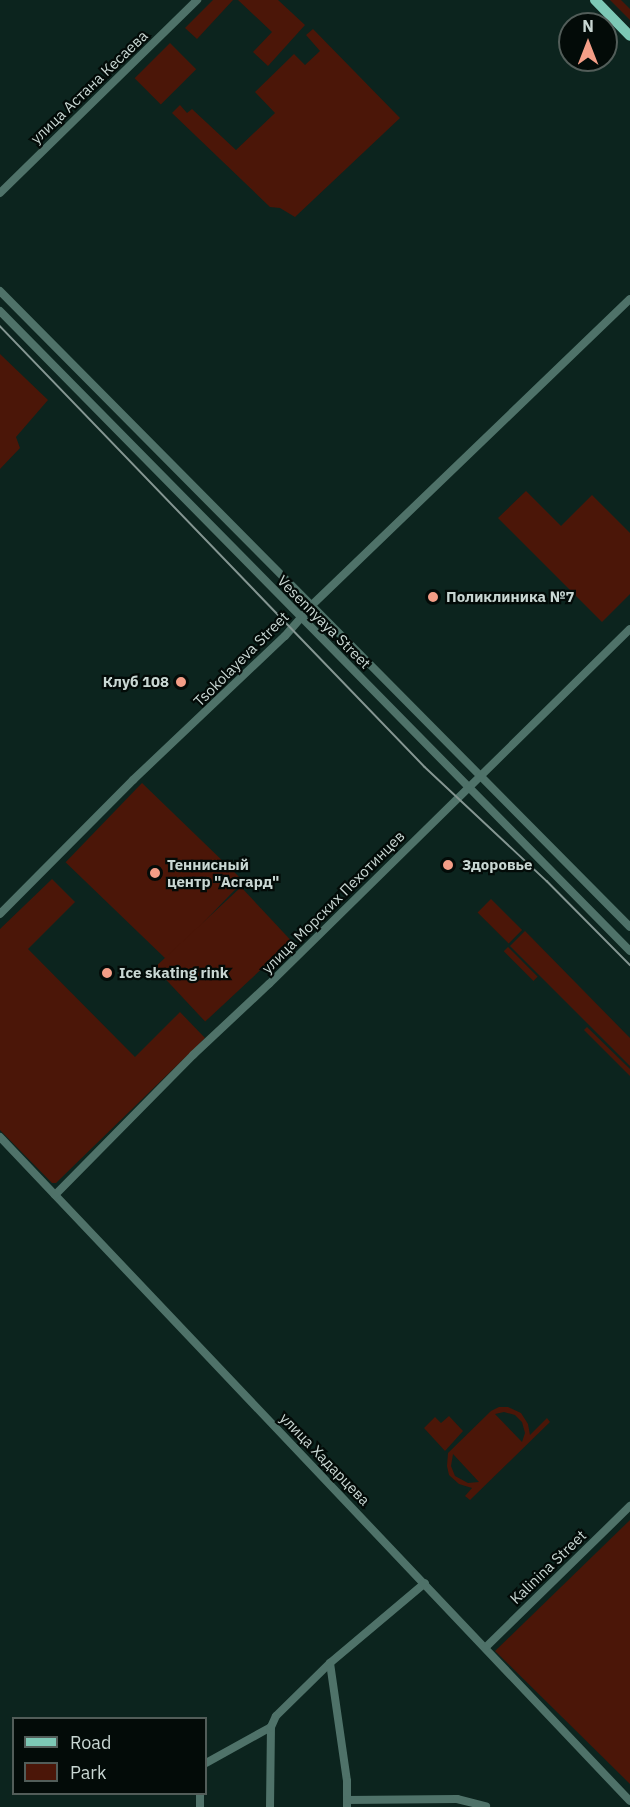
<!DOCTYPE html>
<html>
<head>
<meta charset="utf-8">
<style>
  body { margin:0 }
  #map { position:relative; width:630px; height:1807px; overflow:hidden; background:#0c241e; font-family:"IBM Plex Sans",sans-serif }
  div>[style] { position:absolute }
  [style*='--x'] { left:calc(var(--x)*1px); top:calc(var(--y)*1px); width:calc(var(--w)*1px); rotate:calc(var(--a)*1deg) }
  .green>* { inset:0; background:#4b1608; transform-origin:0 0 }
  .minor>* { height:8px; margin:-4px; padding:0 4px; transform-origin:4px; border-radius:4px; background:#4f7269 }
  .major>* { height:10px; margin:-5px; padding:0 5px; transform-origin:5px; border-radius:5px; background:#7dc8b5 }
  .tram>* { height:1.5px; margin:-0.75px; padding:0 0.75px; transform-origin:0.75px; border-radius:0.75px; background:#859692 }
  .dots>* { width:16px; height:16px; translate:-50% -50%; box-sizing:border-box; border:3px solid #030b08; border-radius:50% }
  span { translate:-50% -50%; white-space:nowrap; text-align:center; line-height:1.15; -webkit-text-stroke:4.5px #030b08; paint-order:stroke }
  .street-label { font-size:15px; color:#c9d7d3 }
  .poi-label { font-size:15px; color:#c9d7d3; font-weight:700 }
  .left { translate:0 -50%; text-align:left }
  .right { translate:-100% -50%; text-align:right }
  .legend { position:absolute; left:12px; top:1717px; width:195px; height:78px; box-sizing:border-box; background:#030b08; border:2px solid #525d59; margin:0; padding:8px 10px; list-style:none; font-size:18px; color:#c9d7d3 }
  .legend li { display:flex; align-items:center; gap:12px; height:30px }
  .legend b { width:30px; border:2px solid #525d59 }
  .north { position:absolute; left:558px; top:12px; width:60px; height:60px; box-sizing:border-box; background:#030b08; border:2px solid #525d59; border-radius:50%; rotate:0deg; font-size:16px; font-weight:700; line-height:24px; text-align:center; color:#c9d7d3 }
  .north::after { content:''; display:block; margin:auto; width:21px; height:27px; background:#f49e87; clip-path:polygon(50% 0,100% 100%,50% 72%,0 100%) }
</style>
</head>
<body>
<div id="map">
  <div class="green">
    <div style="clip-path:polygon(213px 0,233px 0,197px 39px,185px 28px)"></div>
    <div style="clip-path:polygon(238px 0,278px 0,305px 25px,268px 66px,253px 52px,272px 32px)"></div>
    <div style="clip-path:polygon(610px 0,621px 0,630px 9px,630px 20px)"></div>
    <div style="clip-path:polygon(313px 29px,400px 118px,295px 217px,280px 208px,270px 207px,172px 113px,180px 105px,187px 113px,192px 109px,236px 150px,275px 113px,255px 92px,294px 54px,305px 65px,320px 51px,306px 35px)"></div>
    <div style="left:170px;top:43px;width:37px;height:50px;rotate:45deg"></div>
    <div style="clip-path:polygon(0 354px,48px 400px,16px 437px,20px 448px,0 469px)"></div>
    <div style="clip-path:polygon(526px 491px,561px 526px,592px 495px,630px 533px,630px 594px,602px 622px,498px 518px)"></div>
    <div style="left:142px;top:783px;width:141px;height:110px;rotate:44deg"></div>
    <div style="clip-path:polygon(52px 879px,75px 902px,28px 949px,135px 1057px,180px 1012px,205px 1038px,56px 1183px,52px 1183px,0 1130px,0 929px)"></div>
    <div style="left:241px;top:887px;width:74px;height:118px;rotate:47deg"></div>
    <div style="left:491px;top:899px;width:44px;height:19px;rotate:45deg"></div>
    <div style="clip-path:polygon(525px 931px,630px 1038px,630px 1066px,510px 946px)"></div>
    <div style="left:508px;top:947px;width:42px;height:6px;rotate:45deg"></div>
    <div style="clip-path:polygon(587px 1027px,630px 1069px,630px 1076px,584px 1030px)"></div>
    <div style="clip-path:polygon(evenodd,499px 1407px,508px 1407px,521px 1413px,528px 1424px,530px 1435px,547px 1418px,550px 1422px,470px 1500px,465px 1496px,472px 1488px,459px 1484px,449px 1475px,447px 1466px,448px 1453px,491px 1411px,499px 1407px,504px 1412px,515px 1415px,522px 1422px,525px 1433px,522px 1442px,495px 1414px,504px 1412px,499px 1407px,453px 1454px,479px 1482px,468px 1483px,455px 1476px,451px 1466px,453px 1454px)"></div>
    <div style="clip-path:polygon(449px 1416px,463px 1431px,445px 1451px,424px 1428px,435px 1417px,441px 1423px)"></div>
    <div style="clip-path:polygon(630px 1520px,630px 1784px,495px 1651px)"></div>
  </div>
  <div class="minor">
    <div style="--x:0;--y:193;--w:276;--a:-44.4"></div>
    <div style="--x:0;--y:291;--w:895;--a:45.27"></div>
    <div style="--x:0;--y:311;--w:898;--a:45.45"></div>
    <div style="--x:0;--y:914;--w:189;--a:-45.2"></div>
    <div style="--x:133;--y:780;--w:209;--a:-43.5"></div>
    <div style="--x:285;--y:636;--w:41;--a:-48.9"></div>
    <div style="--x:312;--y:605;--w:441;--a:-43.9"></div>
    <div style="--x:0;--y:1137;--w:915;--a:46.51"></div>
    <div style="--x:55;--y:1195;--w:197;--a:-45.4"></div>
    <div style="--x:193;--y:1055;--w:104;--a:-43.1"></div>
    <div style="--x:269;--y:984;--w:506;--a:-44.52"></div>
    <div style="--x:486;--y:1647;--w:202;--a:-44.4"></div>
    <div style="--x:330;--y:1663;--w:119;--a:81.8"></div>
    <div style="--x:347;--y:1781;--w:26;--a:90"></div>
    <div style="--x:206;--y:1763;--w:74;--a:-29"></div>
    <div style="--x:347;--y:1800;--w:110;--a:-0.5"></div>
    <div style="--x:457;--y:1799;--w:30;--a:14"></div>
    <div style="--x:200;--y:1807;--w:13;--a:-90"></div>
    <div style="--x:270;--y:1807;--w:80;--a:-89.3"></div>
    <div style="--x:271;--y:1727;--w:12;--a:-66"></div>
    <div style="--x:276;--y:1716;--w:76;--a:-44.5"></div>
    <div style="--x:330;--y:1663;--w:124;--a:-40.1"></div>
  </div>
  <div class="major">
    <div style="--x:595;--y:0;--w:50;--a:45.8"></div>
  </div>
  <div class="tram">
    <div style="--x:0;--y:326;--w:612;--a:46.06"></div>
    <div style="--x:425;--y:767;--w:167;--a:43.1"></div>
    <div style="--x:547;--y:881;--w:118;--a:45.3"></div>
  </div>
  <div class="dots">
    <div style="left:433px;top:597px;background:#f49e87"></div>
    <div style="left:181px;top:682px;background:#f49e87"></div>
    <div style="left:448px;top:865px;background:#f49e87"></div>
    <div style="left:155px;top:873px;background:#f49e87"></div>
    <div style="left:107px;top:973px;background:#f49e87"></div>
  </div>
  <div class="street-label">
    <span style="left:89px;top:87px;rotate:-44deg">улица Астана Кесаева</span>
    <span style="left:324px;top:622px;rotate:45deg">Vesennyaya Street</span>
    <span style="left:241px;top:659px;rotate:-45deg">Tsokolayeva Street</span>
    <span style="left:333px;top:902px;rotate:-45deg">улица Морских Пехотинцев</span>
    <span style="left:325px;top:1459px;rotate:46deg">улица Хадарцева</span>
    <span style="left:548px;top:1567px;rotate:-44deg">Kalinina Street</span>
  </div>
  <div class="poi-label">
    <span class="left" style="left:446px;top:597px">Поликлиника №7</span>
    <span class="right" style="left:169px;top:682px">Клуб 108</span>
    <span class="left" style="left:167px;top:873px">Теннисный<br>центр "Асгард"</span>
    <span class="left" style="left:462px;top:865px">Здоровье</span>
    <span class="left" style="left:119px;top:973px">Ice skating rink</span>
  </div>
  <ul class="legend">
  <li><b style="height:8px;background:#7dc8b5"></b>Road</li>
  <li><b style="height:16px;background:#4b1608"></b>Park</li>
  </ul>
  <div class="north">N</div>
</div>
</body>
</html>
